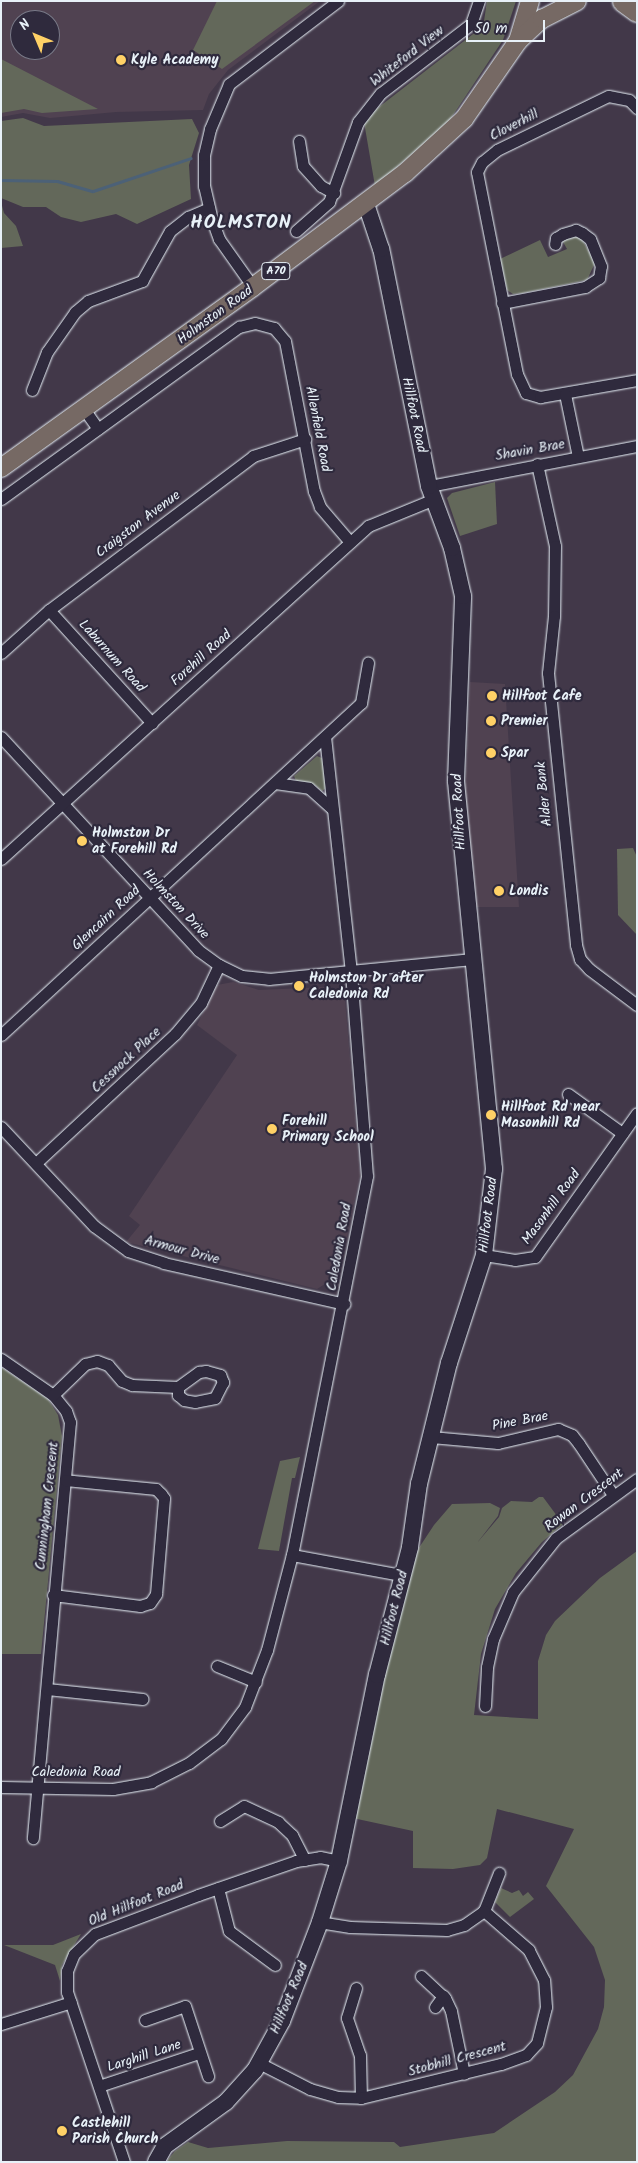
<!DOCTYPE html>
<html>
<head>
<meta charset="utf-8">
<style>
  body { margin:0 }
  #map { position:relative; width:638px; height:2163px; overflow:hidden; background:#423849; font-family:Kalam,sans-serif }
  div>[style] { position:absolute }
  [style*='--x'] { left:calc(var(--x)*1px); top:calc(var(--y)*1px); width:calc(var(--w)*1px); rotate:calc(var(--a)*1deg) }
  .built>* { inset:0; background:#504251 }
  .green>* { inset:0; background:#63685a }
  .stream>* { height:3px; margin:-1.5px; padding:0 1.5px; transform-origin:1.5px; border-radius:1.5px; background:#4c6177 }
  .roads { filter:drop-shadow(0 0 1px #e8f1f8) drop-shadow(0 0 1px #e8f1f8) }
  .street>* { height:11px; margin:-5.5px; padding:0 5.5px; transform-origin:5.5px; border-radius:5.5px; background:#2f2a3d }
  .secondary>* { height:16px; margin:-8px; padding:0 8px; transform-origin:8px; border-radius:8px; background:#2f2a3d }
  .primary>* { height:18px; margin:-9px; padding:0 9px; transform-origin:9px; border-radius:9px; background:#766964 }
  .highway>* { height:21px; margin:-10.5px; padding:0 10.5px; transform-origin:10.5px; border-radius:10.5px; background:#766964 }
  .dots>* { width:14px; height:14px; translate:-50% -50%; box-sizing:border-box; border:2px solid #2f2a3d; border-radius:50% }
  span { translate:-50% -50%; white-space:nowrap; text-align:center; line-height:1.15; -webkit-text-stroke:4.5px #2f2a3d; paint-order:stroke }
  .shield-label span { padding:1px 4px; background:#2f2a3d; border:1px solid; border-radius:4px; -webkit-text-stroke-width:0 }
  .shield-label { font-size:12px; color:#e8f1f8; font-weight:700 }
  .street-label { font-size:14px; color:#e8f1f8 }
  .poi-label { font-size:14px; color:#e8f1f8; font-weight:700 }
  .left { translate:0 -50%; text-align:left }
  .district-label { font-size:19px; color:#e8f1f8; font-weight:700; letter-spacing:1px }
  .frame { position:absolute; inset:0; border:2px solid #e8f1f8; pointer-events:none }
  .north { position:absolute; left:10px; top:10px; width:50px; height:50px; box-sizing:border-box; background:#2f2a3d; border:1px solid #797a88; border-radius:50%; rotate:315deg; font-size:14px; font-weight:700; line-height:20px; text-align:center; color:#e8f1f8 }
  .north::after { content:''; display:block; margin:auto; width:18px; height:22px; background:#ffd166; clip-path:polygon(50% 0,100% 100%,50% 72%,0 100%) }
  .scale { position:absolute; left:466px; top:20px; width:79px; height:22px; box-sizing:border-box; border:2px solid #e8f1f8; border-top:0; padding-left:6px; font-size:15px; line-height:18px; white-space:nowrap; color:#e8f1f8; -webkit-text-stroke:4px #2f2a3d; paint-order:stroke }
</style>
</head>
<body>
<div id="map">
  <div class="built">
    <div style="clip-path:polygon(evenodd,1px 1px,320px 1px,228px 70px,209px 94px,203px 110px,116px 112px,50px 118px,23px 113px,1px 117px,1px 1px,20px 20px,50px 20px,50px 50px,20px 50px,20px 20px)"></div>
    <div style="clip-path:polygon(470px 682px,505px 684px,519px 907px,475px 907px,464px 815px)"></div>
    <div style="clip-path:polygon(233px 982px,259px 990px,326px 987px,345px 1001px,360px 1175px,339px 1275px,317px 1289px,126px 1242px,140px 1225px,129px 1216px,237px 1055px,197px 1025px,217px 985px)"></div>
  </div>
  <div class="green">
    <div style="clip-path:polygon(217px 1px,315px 1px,222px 69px,193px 50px)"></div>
    <div style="clip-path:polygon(487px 1px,516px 1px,503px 40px,447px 124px,375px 186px,364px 122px,366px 117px,477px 31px,484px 21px)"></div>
    <div style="clip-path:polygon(1px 59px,98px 109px,42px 113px,24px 109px,1px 113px)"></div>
    <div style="clip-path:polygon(23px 118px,44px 126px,192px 119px,199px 133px,189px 165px,191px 199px,137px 224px,116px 214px,81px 222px,61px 217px,46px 207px,23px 207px,1px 198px,1px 121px)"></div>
    <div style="clip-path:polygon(1px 202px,4px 213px,16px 226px,23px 246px,1px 248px)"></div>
    <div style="clip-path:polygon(575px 235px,582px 239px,595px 263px,587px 280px,523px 293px,513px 294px,507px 290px,500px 259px,540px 240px,548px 257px,567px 249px,562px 240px)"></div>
    <div style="clip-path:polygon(495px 482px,497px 524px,460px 536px,447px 498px,452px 493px)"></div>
    <div style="clip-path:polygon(317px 756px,324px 759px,326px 788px,322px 791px,315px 785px,296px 781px,294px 776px)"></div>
    <div style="clip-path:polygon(633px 848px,637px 857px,637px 935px,618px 915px,617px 849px)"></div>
    <div style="clip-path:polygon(1px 1367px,48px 1399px,58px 1415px,62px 1436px,41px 1654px,1px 1654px)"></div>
    <div style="clip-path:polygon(300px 1457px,295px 1478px,292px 1478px,279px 1551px,258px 1549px,280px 1461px)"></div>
    <div style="clip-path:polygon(539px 1497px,543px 1497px,563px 1524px,542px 1542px,516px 1573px,495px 1609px,481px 1654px,474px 1715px,538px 1719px,538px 1661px,546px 1635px,555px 1621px,600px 1578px,637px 1551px,637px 2162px,166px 2162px,175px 2151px,188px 2142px,208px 2148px,287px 2141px,394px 2142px,400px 2147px,494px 2133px,555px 2092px,573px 2075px,598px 2029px,604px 2007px,605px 1980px,594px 1947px,546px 1886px,574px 1829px,497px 1809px,487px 1858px,480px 1865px,453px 1869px,413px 1868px,413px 1831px,348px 1817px,401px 1575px,434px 1525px,452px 1504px,490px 1503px,500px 1508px,498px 1516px,477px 1543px,499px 1517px,502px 1508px,511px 1501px,532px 1502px)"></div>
    <div style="clip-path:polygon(501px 1888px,512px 1893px,519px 1890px,523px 1896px,528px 1892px,534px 1899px,510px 1917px,495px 1902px)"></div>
    <div style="clip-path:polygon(81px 1934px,62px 1965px,60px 1981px,55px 1965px,4px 1945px,53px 1945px)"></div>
  </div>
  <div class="stream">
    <div style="--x:1;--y:180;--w:56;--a:1"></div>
    <div style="--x:57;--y:181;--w:37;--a:16"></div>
    <div style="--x:93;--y:191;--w:103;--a:-18.6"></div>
  </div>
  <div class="roads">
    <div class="street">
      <div style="--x:637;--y:108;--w:11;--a:-135"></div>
      <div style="--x:629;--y:100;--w:21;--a:-169"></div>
      <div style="--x:608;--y:96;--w:123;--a:154.1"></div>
      <div style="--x:497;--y:150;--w:19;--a:141"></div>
      <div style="--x:482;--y:162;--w:11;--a:117"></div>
      <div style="--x:477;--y:172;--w:206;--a:78.8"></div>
      <div style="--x:517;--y:374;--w:21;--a:65"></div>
      <div style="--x:526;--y:393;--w:15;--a:16"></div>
      <div style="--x:540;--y:397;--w:98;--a:-9.9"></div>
      <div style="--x:299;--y:141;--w:25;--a:81"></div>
      <div style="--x:303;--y:166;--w:27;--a:48"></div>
      <div style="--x:321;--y:186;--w:15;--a:28"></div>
      <div style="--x:296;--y:231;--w:44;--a:-41.3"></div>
      <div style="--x:329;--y:202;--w:85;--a:-70.1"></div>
      <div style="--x:358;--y:122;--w:37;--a:-52"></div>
      <div style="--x:381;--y:93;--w:113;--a:-37.5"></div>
      <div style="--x:471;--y:24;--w:24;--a:-71"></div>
      <div style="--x:253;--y:287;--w:59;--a:-125.3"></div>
      <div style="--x:219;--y:239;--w:20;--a:-110"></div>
      <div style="--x:212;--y:220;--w:35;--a:-103"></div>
      <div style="--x:204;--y:186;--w:31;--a:-90"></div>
      <div style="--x:204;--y:155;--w:27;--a:-77"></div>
      <div style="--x:210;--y:129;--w:49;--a:-67.1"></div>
      <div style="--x:229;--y:84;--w:137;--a:-37.3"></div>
      <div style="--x:502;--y:303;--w:85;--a:-10.9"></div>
      <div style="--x:585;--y:287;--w:17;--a:-33"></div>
      <div style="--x:599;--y:278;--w:12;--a:-81"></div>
      <div style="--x:601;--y:266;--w:29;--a:-112"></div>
      <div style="--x:590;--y:239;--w:10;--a:-143"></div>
      <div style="--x:582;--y:233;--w:7;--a:-153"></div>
      <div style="--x:576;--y:230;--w:14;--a:163"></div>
      <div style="--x:563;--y:234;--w:8;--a:150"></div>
      <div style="--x:556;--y:238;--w:6;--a:99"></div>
      <div style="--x:32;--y:390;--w:41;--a:-68.5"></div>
      <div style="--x:47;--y:352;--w:49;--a:-55"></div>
      <div style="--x:75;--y:312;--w:17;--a:-40"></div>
      <div style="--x:88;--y:301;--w:58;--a:-20.3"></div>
      <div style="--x:142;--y:281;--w:57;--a:-60.8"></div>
      <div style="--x:170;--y:231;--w:23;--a:-38"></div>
      <div style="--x:188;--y:217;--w:23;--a:-23"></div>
      <div style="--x:565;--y:394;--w:64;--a:78.3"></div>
      <div style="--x:84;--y:409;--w:24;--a:55"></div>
      <div style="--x:537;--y:464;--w:84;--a:77.6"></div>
      <div style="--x:555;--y:546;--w:70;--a:90.8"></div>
      <div style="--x:554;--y:616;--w:57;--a:96"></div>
      <div style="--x:548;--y:673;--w:273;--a:84.1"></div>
      <div style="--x:576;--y:945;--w:15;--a:74"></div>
      <div style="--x:580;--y:959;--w:13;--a:48"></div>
      <div style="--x:589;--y:969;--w:60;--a:36.9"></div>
      <div style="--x:429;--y:486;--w:212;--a:-10.9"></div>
      <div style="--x:1;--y:499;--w:294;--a:-35.9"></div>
      <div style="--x:239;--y:327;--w:16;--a:-14"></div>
      <div style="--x:255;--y:323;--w:20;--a:15"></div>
      <div style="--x:274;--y:328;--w:17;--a:50"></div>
      <div style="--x:285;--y:341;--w:153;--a:79.1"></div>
      <div style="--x:314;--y:491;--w:17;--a:69"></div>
      <div style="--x:320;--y:507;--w:46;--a:49.4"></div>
      <div style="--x:49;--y:610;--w:153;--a:47.7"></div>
      <div style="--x:1;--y:653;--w:64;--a:-41.9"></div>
      <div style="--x:49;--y:610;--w:256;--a:-37"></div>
      <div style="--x:253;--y:456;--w:55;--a:-18.1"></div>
      <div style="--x:1;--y:737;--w:290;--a:47.2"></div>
      <div style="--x:198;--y:950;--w:26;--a:36"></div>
      <div style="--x:219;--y:965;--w:25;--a:26"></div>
      <div style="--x:242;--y:976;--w:27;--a:6"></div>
      <div style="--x:269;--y:979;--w:204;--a:-5.6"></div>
      <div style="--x:275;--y:783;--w:34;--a:8"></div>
      <div style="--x:309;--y:788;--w:31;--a:42"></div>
      <div style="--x:1;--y:859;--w:496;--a:-42.2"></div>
      <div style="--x:368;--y:526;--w:71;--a:-22.2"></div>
      <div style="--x:1;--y:1035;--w:490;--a:-42.7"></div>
      <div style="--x:361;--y:703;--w:41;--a:-80.1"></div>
      <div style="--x:568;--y:1094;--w:67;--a:35.8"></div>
      <div style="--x:1;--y:1127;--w:136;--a:46.8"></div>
      <div style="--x:94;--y:1226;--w:42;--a:36.3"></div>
      <div style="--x:128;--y:1251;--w:38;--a:18"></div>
      <div style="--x:164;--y:1263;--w:185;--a:12.8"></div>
      <div style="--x:36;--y:1163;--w:190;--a:-42.9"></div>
      <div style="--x:175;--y:1034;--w:40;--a:-50"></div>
      <div style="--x:201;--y:1003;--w:42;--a:-64.7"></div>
      <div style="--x:484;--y:1255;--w:31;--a:9"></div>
      <div style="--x:515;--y:1260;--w:20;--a:-9"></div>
      <div style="--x:535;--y:1257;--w:176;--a:-54.7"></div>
      <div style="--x:1;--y:1359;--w:63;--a:34.7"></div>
      <div style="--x:53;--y:1395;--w:21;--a:51"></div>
      <div style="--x:66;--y:1411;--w:12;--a:70"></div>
      <div style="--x:70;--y:1422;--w:418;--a:95.1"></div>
      <div style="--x:53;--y:1395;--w:45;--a:-44.1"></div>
      <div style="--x:85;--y:1364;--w:12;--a:-14"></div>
      <div style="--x:97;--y:1361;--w:12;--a:20"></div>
      <div style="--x:108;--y:1365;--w:21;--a:49"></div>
      <div style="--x:122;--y:1381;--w:11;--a:22"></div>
      <div style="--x:132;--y:1385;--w:46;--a:2.5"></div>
      <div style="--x:178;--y:1387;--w:26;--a:-36"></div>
      <div style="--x:199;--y:1372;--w:7;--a:-8"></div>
      <div style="--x:206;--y:1371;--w:15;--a:16"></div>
      <div style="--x:220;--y:1375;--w:8;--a:67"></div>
      <div style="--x:223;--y:1382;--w:18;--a:117"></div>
      <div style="--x:215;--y:1398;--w:20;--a:169"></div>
      <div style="--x:195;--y:1402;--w:11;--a:-170"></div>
      <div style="--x:184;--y:1400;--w:8;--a:-140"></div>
      <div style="--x:178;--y:1395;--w:8;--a:-90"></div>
      <div style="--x:431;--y:1437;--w:67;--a:5.1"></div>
      <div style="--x:498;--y:1443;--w:62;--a:-13.1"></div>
      <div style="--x:558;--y:1429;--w:15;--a:23"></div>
      <div style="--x:572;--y:1435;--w:11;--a:52"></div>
      <div style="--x:579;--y:1444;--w:61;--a:56.3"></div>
      <div style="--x:292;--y:1555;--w:111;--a:10.4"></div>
      <div style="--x:53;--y:1595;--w:88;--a:7.2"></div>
      <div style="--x:140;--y:1606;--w:10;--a:-17"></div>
      <div style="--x:150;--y:1603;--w:11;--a:-56"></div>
      <div style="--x:156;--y:1594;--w:96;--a:-85.2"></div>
      <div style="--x:164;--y:1498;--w:5;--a:-127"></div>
      <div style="--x:161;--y:1494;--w:7;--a:-135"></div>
      <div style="--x:156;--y:1489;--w:91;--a:-174.4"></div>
      <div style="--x:217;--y:1666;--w:42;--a:22.3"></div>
      <div style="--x:47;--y:1689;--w:96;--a:6"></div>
      <div style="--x:485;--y:1706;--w:39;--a:-87"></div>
      <div style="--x:487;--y:1667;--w:29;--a:-78"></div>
      <div style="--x:493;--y:1639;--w:51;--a:-66.9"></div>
      <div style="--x:513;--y:1592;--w:69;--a:-51.5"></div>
      <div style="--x:556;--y:1538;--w:100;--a:-36.1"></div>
      <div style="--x:1;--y:1787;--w:112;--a:1"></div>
      <div style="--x:113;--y:1789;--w:39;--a:-10"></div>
      <div style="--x:151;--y:1782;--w:42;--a:-26.6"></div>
      <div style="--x:189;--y:1763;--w:40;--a:-37"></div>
      <div style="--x:221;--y:1739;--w:40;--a:-53"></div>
      <div style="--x:245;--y:1707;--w:61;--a:-68.9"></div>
      <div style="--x:267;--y:1650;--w:98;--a:-75.3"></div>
      <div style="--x:292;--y:1555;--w:386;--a:-78.8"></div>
      <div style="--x:367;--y:1176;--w:205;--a:-94.5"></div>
      <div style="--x:351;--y:972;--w:235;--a:-96.3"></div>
      <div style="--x:220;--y:1821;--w:28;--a:-32"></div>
      <div style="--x:244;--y:1806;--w:38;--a:25"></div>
      <div style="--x:278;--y:1822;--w:19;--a:43"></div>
      <div style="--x:292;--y:1835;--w:28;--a:63"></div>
      <div style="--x:218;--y:1888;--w:44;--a:75.7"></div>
      <div style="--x:229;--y:1931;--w:57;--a:36.5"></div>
      <div style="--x:484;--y:1911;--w:41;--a:-68.5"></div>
      <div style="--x:421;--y:1976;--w:33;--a:43"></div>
      <div style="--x:445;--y:1998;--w:14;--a:65"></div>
      <div style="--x:451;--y:2011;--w:64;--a:78.3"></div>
      <div style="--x:356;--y:1988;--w:31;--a:107"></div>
      <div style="--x:347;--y:2018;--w:39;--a:71"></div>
      <div style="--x:360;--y:2055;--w:43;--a:88.7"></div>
      <div style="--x:435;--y:2007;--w:14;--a:-54"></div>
      <div style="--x:145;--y:2020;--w:42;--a:-19.3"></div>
      <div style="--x:185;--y:2006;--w:74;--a:71.8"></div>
      <div style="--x:1;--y:2024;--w:73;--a:-17.4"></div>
      <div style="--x:259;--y:2063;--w:57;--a:27"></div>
      <div style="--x:310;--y:2089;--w:29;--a:16"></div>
      <div style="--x:338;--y:2097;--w:23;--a:2"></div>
      <div style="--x:361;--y:2098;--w:144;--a:-13.7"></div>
      <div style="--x:501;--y:2064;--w:27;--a:-20"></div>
      <div style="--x:526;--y:2055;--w:16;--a:-47"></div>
      <div style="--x:537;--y:2043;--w:37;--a:-76"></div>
      <div style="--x:546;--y:2007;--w:27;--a:-94"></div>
      <div style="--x:544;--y:1980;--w:34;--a:-117"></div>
      <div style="--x:529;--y:1950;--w:60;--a:-139.1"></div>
      <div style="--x:484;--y:1911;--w:24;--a:145"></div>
      <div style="--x:464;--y:1925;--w:18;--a:164"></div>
      <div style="--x:447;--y:1930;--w:97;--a:-178.2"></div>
      <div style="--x:350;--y:1927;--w:30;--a:-171"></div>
      <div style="--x:99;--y:2086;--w:105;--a:-18.3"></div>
      <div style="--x:124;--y:2162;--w:179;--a:-108.5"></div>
      <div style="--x:67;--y:1992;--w:21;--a:-90"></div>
      <div style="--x:67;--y:1971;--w:18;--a:-68"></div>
      <div style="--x:74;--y:1954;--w:29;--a:-44"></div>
      <div style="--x:95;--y:1934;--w:110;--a:-20.7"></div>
      <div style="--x:198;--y:1895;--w:104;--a:-19.1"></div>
      <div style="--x:296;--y:1861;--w:24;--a:-9"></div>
      <div style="--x:320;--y:1857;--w:19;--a:12"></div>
    </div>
    <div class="secondary">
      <div style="--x:156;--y:2162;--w:18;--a:-61"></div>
      <div style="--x:165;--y:2146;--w:75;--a:-35.8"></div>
      <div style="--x:226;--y:2102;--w:43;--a:-47.8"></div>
      <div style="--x:255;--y:2070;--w:56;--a:-61.1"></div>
      <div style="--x:282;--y:2021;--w:106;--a:-69"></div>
      <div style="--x:320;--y:1922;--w:64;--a:-72.7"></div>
      <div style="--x:339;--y:1861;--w:190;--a:-78.5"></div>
      <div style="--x:377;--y:1675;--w:132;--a:-75.5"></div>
      <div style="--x:410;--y:1547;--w:64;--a:-81.9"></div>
      <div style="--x:419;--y:1484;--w:125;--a:-76.1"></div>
      <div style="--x:449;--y:1363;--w:114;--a:-72"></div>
      <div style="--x:484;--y:1255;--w:87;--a:-83.4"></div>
      <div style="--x:494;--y:1169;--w:390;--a:-95.6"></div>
      <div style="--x:456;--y:781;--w:185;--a:-87.8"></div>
      <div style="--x:463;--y:596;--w:49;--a:-102.9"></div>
      <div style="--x:452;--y:548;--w:66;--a:-110.4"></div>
      <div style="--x:429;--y:486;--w:242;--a:-101.4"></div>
      <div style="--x:381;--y:249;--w:47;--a:-108.4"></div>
    </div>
    <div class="primary">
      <div style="--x:518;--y:41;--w:42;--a:-73.3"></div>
      <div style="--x:1;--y:468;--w:310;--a:-35.7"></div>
      <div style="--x:253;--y:287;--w:190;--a:-36.9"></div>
      <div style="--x:405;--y:173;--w:80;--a:-42.5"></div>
      <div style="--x:464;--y:119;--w:95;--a:-55.3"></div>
      <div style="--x:518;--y:41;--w:33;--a:-43"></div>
      <div style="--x:542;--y:19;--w:39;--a:-27"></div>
    </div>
    <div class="highway">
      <div style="--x:623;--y:1;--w:17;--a:36"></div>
    </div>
  </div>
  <div class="dots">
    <div style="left:121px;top:60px;background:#ffd166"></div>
    <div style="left:492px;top:696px;background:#ffd166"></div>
    <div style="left:491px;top:721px;background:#ffd166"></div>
    <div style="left:491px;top:753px;background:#ffd166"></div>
    <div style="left:82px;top:841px;background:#ffd166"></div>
    <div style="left:499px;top:891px;background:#ffd166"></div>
    <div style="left:299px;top:986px;background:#ffd166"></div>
    <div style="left:491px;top:1115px;background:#ffd166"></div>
    <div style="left:272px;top:1129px;background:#ffd166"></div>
    <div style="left:62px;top:2131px;background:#ffd166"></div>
  </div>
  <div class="shield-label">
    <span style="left:276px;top:271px">A70</span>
  </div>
  <div class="street-label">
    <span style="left:407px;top:56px;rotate:-38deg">Whiteford View</span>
    <span style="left:514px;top:125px;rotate:-27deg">Cloverhill</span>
    <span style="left:215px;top:315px;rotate:-36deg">Holmston Road</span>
    <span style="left:414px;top:415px;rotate:78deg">Hillfoot Road</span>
    <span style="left:318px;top:429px;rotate:79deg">Allenfield Road</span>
    <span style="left:530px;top:450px;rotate:-10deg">Shavin Brae</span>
    <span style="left:138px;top:524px;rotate:-37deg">Craigston Avenue</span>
    <span style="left:112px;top:656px;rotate:48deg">Laburnum Road</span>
    <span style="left:201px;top:658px;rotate:-42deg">Forehill Road</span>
    <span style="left:544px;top:794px;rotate:-96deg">Alder Bank</span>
    <span style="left:459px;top:812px;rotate:-93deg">Hillfoot Road</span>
    <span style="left:176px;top:904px;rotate:47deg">Holmston Drive</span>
    <span style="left:106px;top:918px;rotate:-43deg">Glencairn Road</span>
    <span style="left:126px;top:1060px;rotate:-43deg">Cessnock Place</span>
    <span style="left:551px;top:1207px;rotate:-54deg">Masonhill Road</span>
    <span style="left:488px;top:1215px;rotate:-83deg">Hillfoot Road</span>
    <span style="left:339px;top:1247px;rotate:-80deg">Caledonia Road</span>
    <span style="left:182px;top:1250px;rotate:15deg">Armour Drive</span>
    <span style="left:520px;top:1421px;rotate:-11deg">Pine Brae</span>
    <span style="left:584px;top:1500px;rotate:-37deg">Rowan Crescent</span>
    <span style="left:47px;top:1506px;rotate:-84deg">Cunningham Crescent</span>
    <span style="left:394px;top:1608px;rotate:-76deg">Hillfoot Road</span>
    <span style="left:76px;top:1772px">Caledonia Road</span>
    <span style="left:136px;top:1903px;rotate:-22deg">Old Hillfoot Road</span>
    <span style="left:289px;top:1998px;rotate:-67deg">Hillfoot Road</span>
    <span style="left:144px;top:2056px;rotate:-18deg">Larghill Lane</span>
    <span style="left:457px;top:2059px;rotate:-15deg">Stobhill Crescent</span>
  </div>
  <div class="poi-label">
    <span class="left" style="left:131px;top:60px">Kyle Academy</span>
    <span class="left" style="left:502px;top:696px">Hillfoot Cafe</span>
    <span class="left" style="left:501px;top:721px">Premier</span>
    <span class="left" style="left:501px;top:753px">Spar</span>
    <span class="left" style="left:92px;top:841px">Holmston Dr<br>at Forehill Rd</span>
    <span class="left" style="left:509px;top:891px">Londis</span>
    <span class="left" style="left:309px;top:986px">Holmston Dr after<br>Caledonia Rd</span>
    <span class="left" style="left:501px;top:1115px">Hillfoot Rd near<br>Masonhill Rd</span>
    <span class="left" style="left:282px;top:1129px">Forehill<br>Primary School</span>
    <span class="left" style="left:72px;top:2131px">Castlehill<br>Parish Church</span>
  </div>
  <div class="district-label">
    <span style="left:241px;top:224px">HOLMSTON</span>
  </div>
  <div class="frame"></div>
  <div class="north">N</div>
  <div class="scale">50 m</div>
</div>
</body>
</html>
